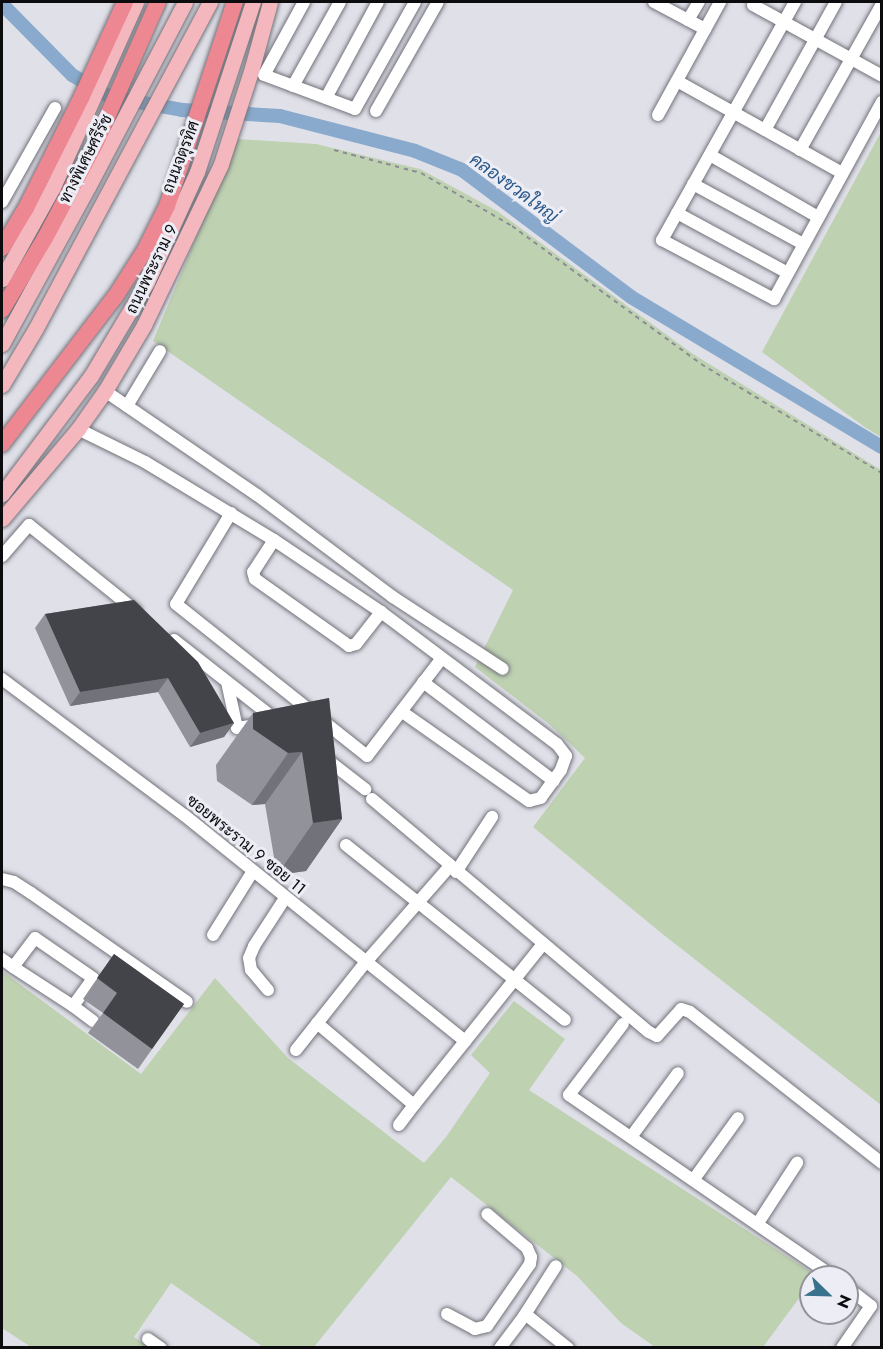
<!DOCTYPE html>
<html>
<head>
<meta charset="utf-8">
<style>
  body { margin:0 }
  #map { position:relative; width:883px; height:1349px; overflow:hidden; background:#e0e0e9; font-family:Jost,Sarabun,sans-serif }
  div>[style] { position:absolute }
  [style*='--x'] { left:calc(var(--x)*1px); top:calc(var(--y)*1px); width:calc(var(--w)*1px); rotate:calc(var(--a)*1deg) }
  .green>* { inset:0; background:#bed1b1 }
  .canal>* { height:14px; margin:-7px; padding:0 7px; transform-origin:7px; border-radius:7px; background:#89aacd }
  .path>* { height:2px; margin-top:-1px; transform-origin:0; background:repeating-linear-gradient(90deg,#8c8c93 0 4.5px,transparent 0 9px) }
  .roads { filter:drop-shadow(0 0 2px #72727a) drop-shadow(0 0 2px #72727a) }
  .minor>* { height:12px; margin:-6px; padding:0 6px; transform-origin:6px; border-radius:6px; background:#fff }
  .major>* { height:15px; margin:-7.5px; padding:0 7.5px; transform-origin:7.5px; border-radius:7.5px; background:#f4b7be }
  .highway>* { height:16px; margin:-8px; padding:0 8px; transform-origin:8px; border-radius:8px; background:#ed8792 }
  .wall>* { inset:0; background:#92929a }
  .shaded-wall>* { inset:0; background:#72727a }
  .building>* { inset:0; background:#43434a }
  span { translate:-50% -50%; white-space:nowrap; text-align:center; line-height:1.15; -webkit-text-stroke:6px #ededf6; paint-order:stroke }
  .street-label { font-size:16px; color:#0c0c0f }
  .water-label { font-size:18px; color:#2c5a8a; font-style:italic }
  .frame { position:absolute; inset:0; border:3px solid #0c0c0f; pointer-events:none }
  .north { position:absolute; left:799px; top:1265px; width:60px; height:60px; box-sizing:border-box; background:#ededf6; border:2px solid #93939a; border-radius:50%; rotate:113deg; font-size:16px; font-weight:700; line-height:24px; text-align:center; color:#0c0c0f }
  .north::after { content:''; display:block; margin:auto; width:21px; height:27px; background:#39728c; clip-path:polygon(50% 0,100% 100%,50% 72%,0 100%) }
</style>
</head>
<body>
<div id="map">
  <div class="green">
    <div style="clip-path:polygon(881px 132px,882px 437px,881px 437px,866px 428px,762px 352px)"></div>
    <div style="clip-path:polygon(237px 139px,316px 144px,420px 169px,497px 211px,693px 354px,881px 470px,881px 1105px,660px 932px,533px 827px,585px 758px,549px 724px,475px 667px,513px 590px,153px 341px)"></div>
    <div style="clip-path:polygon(2px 971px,141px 1074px,215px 978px,288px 1058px,424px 1163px,446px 1137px,490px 1073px,471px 1055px,514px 1001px,565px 1039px,529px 1090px,816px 1275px,811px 1277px,811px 1282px,763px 1347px,655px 1347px,621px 1323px,577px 1276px,451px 1177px,314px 1347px,263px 1347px,171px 1283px,134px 1337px,149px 1347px,31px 1347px,2px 1328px)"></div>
  </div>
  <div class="canal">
    <div style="--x:2;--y:4;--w:100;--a:45.4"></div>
    <div style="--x:72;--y:75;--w:44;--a:30.1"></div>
    <div style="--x:110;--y:97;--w:73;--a:10.2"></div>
    <div style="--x:182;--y:110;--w:98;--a:3.5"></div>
    <div style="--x:280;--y:116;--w:139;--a:14.5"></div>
    <div style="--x:415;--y:151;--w:51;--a:22"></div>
    <div style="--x:462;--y:170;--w:211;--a:36.9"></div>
    <div style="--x:631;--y:297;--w:292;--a:30.9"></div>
  </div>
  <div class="path">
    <div style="--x:334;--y:150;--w:90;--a:14.8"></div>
    <div style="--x:421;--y:173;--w:105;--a:30.2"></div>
    <div style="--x:512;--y:226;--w:234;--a:36.1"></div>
    <div style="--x:701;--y:364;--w:211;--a:31.1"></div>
  </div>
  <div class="roads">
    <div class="minor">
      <div style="--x:304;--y:2;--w:83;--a:118.7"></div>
      <div style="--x:264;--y:75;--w:97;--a:20.5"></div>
      <div style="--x:355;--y:109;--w:123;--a:-60.7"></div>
      <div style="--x:654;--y:2;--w:58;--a:27.9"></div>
      <div style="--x:795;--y:2;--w:273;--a:119.2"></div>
      <div style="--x:662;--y:240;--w:127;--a:27.8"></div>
      <div style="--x:774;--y:299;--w:225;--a:-61.3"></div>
      <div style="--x:753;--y:5;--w:147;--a:28.8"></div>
      <div style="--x:688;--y:20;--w:21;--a:-59"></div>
      <div style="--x:677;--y:81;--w:189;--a:29.1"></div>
      <div style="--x:293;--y:86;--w:96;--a:-60.8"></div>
      <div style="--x:326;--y:98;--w:109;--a:-61.6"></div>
      <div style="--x:376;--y:111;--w:125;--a:-60.4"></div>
      <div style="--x:658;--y:115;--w:129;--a:-61.2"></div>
      <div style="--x:765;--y:130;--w:146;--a:-61"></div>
      <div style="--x:800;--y:150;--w:167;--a:-60.7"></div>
      <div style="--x:710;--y:155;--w:125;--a:29.9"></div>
      <div style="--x:693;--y:184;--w:125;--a:28.6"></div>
      <div style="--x:2;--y:202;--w:108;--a:-60.6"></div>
      <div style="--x:677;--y:213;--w:126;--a:28.4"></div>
      <div style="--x:105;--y:391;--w:184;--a:34.4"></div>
      <div style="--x:257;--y:495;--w:170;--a:36.9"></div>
      <div style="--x:393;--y:597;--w:131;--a:33.2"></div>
      <div style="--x:127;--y:406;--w:64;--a:-59"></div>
      <div style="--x:78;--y:429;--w:75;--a:26.2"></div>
      <div style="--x:145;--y:462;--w:151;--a:31.2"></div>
      <div style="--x:274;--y:540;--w:129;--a:33.9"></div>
      <div style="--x:381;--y:612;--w:220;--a:36.9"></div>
      <div style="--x:557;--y:744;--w:15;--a:53"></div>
      <div style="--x:566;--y:756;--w:15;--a:110"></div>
      <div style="--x:561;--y:770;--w:34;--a:126"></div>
      <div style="--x:541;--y:798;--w:12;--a:166"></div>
      <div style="--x:529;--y:801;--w:156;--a:-144.9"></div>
      <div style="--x:231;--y:513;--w:106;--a:121.1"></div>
      <div style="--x:176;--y:604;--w:244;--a:38.5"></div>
      <div style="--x:367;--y:756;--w:123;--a:-52.6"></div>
      <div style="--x:274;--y:540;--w:38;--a:123"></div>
      <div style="--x:253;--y:572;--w:7;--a:74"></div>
      <div style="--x:255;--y:579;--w:110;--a:35.4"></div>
      <div style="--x:345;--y:643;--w:5;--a:37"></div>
      <div style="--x:349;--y:646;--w:7;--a:-16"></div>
      <div style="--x:356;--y:644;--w:41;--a:-52"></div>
      <div style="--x:2;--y:556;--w:41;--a:-48.9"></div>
      <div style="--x:29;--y:525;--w:137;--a:38.8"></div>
      <div style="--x:174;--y:640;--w:130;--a:38.1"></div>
      <div style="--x:2;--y:679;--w:227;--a:36.8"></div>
      <div style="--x:184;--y:815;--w:361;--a:38.8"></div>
      <div style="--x:227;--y:682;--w:47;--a:77.7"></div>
      <div style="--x:237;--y:728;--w:20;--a:-9"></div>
      <div style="--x:423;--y:682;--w:164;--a:37.1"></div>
      <div style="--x:325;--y:758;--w:51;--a:37.8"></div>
      <div style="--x:372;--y:799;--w:362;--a:40.1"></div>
      <div style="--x:649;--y:1032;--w:9;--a:27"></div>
      <div style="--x:657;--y:1036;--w:36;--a:-48"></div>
      <div style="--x:681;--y:1009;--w:9;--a:18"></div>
      <div style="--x:690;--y:1012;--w:244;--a:38.2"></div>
      <div style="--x:346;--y:845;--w:280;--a:38.6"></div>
      <div style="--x:456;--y:872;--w:66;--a:-56.8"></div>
      <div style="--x:2;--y:879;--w:12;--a:14"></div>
      <div style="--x:14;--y:882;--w:20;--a:33"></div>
      <div style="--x:31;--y:893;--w:190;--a:34.9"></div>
      <div style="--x:213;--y:935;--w:75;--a:-58"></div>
      <div style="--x:2;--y:959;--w:14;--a:36"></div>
      <div style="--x:13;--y:967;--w:72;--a:33"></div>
      <div style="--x:73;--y:1006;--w:34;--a:-54"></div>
      <div style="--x:93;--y:978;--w:70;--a:-145.4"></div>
      <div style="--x:35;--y:938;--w:36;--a:127"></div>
      <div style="--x:268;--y:990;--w:26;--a:-130"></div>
      <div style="--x:251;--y:970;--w:12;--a:-99"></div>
      <div style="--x:249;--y:958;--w:13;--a:-67"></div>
      <div style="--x:254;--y:946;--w:57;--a:-57.1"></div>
      <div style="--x:73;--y:1006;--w:25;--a:37"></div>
      <div style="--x:317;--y:1023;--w:127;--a:40.2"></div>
      <div style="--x:414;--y:1105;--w:25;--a:127"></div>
      <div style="--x:623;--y:1024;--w:89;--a:127.3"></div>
      <div style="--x:569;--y:1095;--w:321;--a:34.5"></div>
      <div style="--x:296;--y:1050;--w:111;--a:-51.6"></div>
      <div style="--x:365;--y:963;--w:128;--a:-48.8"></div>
      <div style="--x:414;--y:1105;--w:205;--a:-51.3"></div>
      <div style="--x:631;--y:1137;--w:79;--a:-53.7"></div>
      <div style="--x:694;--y:1179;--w:75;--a:-54.2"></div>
      <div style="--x:758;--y:1223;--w:72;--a:-57"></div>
      <div style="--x:447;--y:1314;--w:32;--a:28"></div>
      <div style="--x:475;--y:1329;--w:12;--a:-14"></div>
      <div style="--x:487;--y:1326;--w:75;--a:-55.3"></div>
      <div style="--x:530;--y:1264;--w:7;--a:-82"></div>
      <div style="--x:531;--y:1257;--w:10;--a:-114"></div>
      <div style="--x:527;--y:1248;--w:52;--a:-139.6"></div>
      <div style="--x:524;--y:1316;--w:59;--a:-57.4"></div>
      <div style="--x:148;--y:1339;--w:16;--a:35"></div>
      <div style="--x:500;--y:1348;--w:40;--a:-53"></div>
      <div style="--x:524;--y:1316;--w:5;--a:11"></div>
      <div style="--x:529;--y:1317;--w:50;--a:38.5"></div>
      <div style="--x:842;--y:1348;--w:51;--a:-55.4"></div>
      <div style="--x:871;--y:1306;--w:31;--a:-142"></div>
    </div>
    <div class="major">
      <div style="--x:2;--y:279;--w:105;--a:-61"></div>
      <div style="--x:53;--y:187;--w:203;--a:-65.8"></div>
      <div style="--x:2;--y:344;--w:179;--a:-61.3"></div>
      <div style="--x:88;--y:187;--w:209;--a:-62.3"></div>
      <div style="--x:2;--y:385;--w:66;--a:-59.2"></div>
      <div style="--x:36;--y:328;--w:370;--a:-61.9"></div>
      <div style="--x:2;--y:494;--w:148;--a:-53"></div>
      <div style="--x:91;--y:376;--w:109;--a:-59.2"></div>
      <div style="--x:147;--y:282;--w:121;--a:-65.6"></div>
      <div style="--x:197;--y:172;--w:179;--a:-71.8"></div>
      <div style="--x:2;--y:519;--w:118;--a:-49.8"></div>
      <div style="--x:78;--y:429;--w:47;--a:-54.6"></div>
      <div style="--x:105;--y:391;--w:77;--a:-59.4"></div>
      <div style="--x:144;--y:325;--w:178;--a:-64.4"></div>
      <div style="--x:221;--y:164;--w:101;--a:-72.1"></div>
      <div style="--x:252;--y:68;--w:68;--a:-74.7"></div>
    </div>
    <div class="highway">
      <div style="--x:2;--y:248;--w:47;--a:-59"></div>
      <div style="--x:26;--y:208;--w:125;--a:-63.4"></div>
      <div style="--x:82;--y:96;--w:103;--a:-65.4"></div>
      <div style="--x:2;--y:310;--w:84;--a:-59.2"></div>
      <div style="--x:45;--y:238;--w:109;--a:-62"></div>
      <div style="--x:96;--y:142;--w:153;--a:-66.1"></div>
      <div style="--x:2;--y:444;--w:185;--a:-52.5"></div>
      <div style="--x:115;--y:297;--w:56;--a:-57.4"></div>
      <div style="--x:145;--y:250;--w:49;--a:-63.4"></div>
      <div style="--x:167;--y:206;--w:215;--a:-71.6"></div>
    </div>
  </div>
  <div class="wall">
    <div style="clip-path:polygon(134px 600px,234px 723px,224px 737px,190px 747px,158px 692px,70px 706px,35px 628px,45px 614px)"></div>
    <div style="clip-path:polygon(329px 698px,342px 819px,306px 871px,277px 875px,265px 804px,252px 805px,217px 781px,216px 765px,253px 713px)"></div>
    <div style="clip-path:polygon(114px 954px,184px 1004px,138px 1069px,88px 1033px,103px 1013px,83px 999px)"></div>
  </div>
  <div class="shaded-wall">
    <div style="clip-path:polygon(168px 678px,158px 692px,70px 706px,80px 692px)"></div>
    <div style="clip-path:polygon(234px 723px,224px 737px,190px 747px,200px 733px)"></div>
    <div style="clip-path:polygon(302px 752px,265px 804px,252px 805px,288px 753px)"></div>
    <div style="clip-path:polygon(342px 819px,306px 871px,277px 875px,313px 823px)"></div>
  </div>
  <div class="building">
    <div style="clip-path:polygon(134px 600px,198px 662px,234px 723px,200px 733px,168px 678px,80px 692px,45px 614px)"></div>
    <div style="clip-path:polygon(329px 698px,342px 819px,313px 823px,302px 752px,288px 753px,253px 729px,253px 713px)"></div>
    <div style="clip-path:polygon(114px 954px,184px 1004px,152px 1049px,103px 1013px,117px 993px,97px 978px)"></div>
  </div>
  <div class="street-label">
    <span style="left:181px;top:157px;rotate:-69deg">ถนนจตุรทิศ</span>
    <span style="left:86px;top:159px;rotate:-63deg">ทางพิเศษศรีรัช</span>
    <span style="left:152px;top:269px;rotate:-64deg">ถนนพระราม 9</span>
    <span style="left:246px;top:845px;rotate:39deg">ซอยพระราม 9 ซอย 11</span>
  </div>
  <div class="water-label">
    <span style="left:514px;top:188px;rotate:36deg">คลองชวดใหญ่</span>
  </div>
  <div class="frame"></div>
  <div class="north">N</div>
</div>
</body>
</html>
